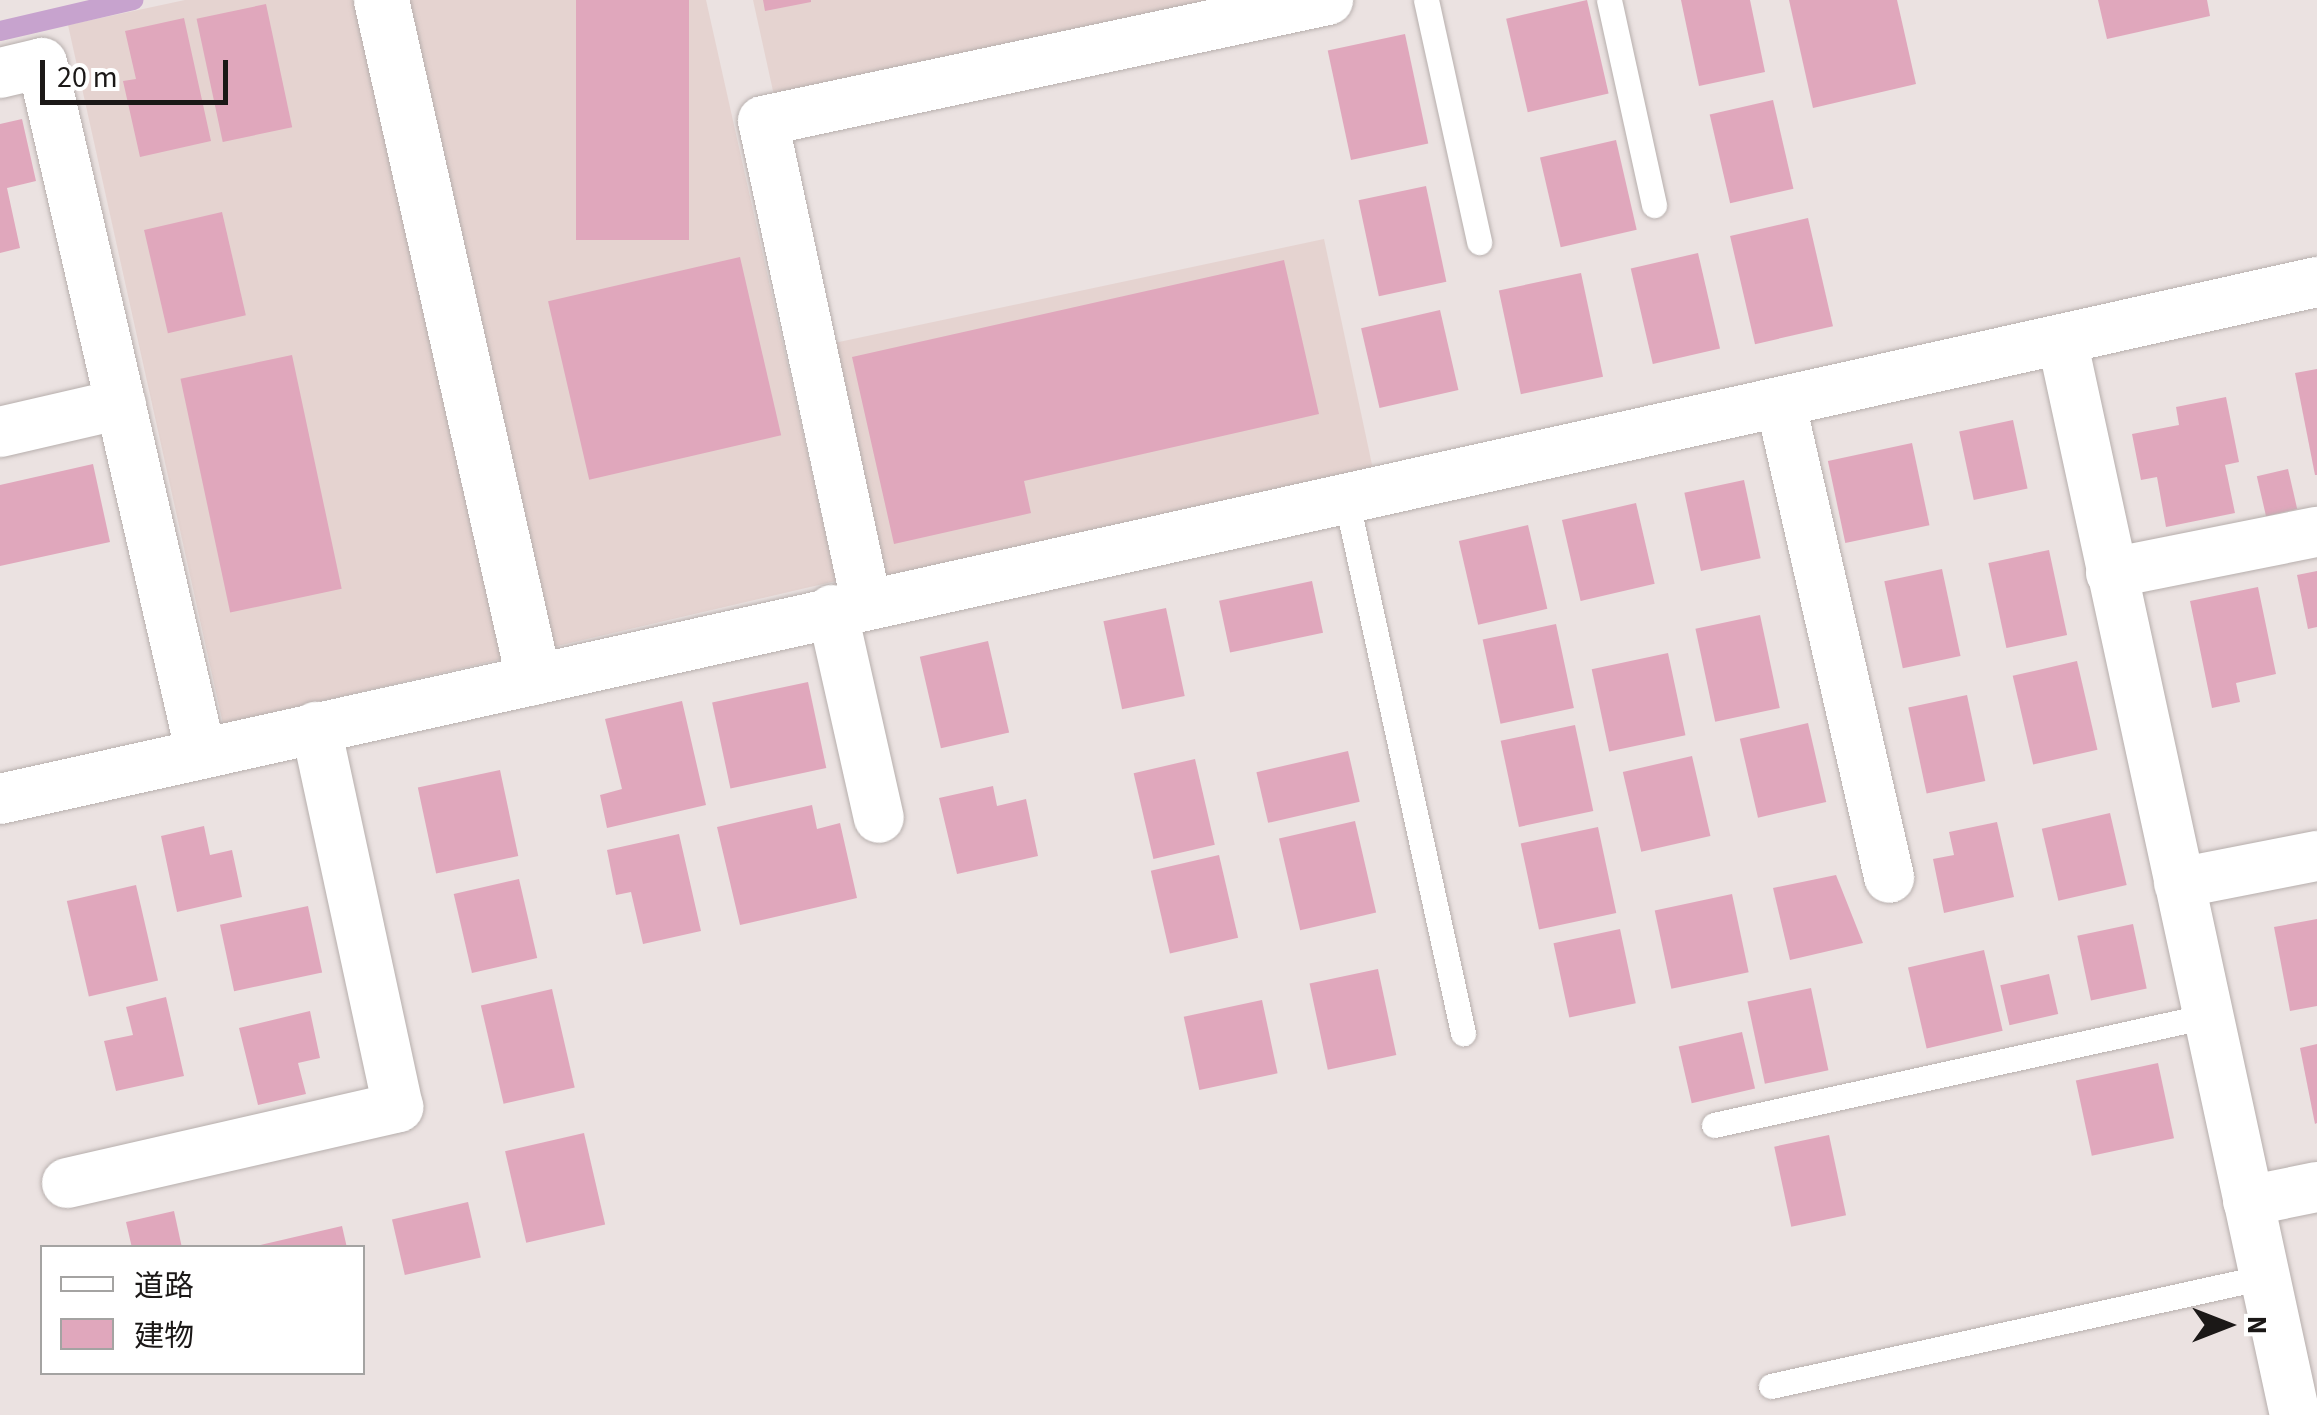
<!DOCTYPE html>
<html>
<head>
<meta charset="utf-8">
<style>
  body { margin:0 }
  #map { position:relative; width:2317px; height:1415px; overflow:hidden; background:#ebe2e1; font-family:"Source Sans 3","Noto Sans JP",sans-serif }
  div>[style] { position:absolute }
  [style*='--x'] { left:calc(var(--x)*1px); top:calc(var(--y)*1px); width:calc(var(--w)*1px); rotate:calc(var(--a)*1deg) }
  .built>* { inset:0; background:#e5d3d0; transform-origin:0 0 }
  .stream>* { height:20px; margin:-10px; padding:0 10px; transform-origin:10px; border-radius:10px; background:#c7a3ce }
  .building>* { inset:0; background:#e0a7bc; transform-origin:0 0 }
  .roads { filter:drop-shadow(0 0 2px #b7afad) drop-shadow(0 0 2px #b7afad) }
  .service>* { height:25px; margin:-12.5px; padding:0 12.5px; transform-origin:12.5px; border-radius:12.5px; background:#fff }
  .minor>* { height:50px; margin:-25px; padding:0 25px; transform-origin:25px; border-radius:25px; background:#fff }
  .tertiary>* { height:55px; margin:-27.5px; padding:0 27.5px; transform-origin:27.5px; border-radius:27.5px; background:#fff }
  span { translate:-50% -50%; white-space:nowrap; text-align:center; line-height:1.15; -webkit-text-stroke:9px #fff; paint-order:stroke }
  .legend { position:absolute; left:40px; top:1245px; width:325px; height:130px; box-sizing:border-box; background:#fff; border:2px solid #a4a3a2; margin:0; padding:12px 18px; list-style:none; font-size:30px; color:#1b1817 }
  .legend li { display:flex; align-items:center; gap:20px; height:50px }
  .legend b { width:50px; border:2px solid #a4a3a2 }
  .north { position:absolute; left:2177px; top:1275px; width:100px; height:100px; -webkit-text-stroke:8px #fff; paint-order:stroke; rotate:90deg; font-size:28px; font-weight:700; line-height:40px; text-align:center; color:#1b1817 }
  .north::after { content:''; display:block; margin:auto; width:35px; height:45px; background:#1b1817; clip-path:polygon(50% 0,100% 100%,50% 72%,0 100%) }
  .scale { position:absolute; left:40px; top:60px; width:188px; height:45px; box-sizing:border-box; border:5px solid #1b1817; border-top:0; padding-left:12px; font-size:30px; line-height:35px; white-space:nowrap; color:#1b1817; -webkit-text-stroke:8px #fff; paint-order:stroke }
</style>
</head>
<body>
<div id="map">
  <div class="built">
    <div style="clip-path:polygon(185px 0,706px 0,836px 581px,223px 724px,68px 25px)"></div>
    <div style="clip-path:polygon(753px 0,1221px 0,775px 100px)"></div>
    <div style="left:1324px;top:239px;width:239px;height:502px;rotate:78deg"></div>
  </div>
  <div class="stream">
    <div style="--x:0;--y:31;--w:137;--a:-13.1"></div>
  </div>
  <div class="building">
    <div style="left:576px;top:0;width:113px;height:240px"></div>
    <div style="clip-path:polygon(763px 0,811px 0,811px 2px,765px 11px)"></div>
    <div style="left:1587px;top:0;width:96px;height:83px;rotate:77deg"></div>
    <div style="clip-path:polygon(1681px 0,1750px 0,1765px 72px,1699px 86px)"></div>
    <div style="clip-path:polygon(1789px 0,1897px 0,1916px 84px,1813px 108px)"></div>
    <div style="clip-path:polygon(2098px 0,2207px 0,2210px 16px,2107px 39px)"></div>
    <div style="left:266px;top:4px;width:126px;height:71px;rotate:78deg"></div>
    <div style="clip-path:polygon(184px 18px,211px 141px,140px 157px,123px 81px,136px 79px,125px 31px)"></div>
    <div style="left:1405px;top:34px;width:112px;height:79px;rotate:78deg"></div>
    <div style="left:1773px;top:100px;width:91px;height:65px;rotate:77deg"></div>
    <div style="clip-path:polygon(22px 119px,36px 181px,7px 188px,20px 248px,0 253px,0 124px)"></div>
    <div style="left:1616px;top:140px;width:92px;height:78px;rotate:77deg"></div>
    <div style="left:1426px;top:186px;width:98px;height:69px;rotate:78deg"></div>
    <div style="left:222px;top:212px;width:106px;height:80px;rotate:77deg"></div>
    <div style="left:1808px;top:218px;width:111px;height:80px;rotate:77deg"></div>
    <div style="left:1698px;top:253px;width:98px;height:69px;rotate:77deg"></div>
    <div style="left:740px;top:257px;width:183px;height:197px;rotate:77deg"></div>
    <div style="clip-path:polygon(1284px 260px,1319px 414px,1024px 481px,1031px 513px,894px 544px,852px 357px)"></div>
    <div style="left:1581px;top:273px;width:106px;height:84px;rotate:78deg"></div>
    <div style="left:1440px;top:310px;width:82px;height:81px;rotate:77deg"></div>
    <div style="left:292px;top:355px;width:239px;height:114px;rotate:78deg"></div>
    <div style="clip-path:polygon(2317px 369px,2317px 475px,2315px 475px,2295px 373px)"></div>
    <div style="clip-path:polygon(2226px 397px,2239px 462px,2225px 465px,2235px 513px,2166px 527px,2157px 477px,2141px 480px,2132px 434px,2179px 425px,2176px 407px)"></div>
    <div style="left:2013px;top:420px;width:70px;height:55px;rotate:78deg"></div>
    <div style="left:1912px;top:443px;width:84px;height:86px;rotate:78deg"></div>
    <div style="clip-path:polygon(93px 464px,110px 542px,0 566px,0 485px)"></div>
    <div style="left:2288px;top:469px;width:41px;height:32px;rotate:77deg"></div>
    <div style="left:1744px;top:480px;width:80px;height:61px;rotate:78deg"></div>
    <div style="left:1636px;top:503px;width:83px;height:76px;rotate:77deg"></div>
    <div style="left:1528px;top:525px;width:86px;height:71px;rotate:77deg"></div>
    <div style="left:2049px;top:550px;width:87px;height:62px;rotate:78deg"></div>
    <div style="left:1942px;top:569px;width:89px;height:59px;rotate:78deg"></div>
    <div style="clip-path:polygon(2317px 571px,2317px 627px,2308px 629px,2297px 575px)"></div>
    <div style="left:1312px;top:581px;width:53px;height:95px;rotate:78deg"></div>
    <div style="clip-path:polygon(2258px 587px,2276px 674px,2236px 683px,2240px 702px,2212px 708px,2190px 601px)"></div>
    <div style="left:1166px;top:608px;width:90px;height:64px;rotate:78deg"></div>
    <div style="left:1760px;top:615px;width:95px;height:66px;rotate:78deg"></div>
    <div style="left:1556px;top:624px;width:86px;height:75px;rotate:78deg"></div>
    <div style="left:988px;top:641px;width:94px;height:70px;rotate:77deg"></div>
    <div style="left:1668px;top:653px;width:84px;height:78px;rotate:78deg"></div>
    <div style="left:2077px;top:661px;width:91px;height:66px;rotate:77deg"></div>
    <div style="left:808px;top:682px;width:88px;height:98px;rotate:78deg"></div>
    <div style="left:1967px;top:695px;width:88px;height:60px;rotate:78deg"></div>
    <div style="clip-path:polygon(682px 701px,706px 805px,607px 828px,600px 795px,622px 789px,605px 719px)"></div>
    <div style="left:1808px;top:723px;width:81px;height:70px;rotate:77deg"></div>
    <div style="left:1575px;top:725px;width:88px;height:76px;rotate:78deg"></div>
    <div style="left:1348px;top:751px;width:52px;height:94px;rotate:77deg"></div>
    <div style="left:1692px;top:756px;width:82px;height:71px;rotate:77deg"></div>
    <div style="left:1195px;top:759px;width:88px;height:63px;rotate:77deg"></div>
    <div style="left:500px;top:770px;width:88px;height:84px;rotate:78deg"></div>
    <div style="clip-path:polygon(993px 786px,997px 806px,1026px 799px,1038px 856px,957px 874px,939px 798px)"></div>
    <div style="clip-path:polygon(812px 805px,817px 829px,840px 823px,857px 898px,740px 925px,717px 827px)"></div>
    <div style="left:2110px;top:813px;width:74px;height:70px;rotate:77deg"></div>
    <div style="left:1355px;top:821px;width:94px;height:78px;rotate:77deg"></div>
    <div style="clip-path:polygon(1997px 822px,2014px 897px,1944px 913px,1933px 859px,1954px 855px,1949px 832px)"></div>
    <div style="clip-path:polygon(204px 826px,210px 855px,232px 850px,242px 897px,177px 912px,161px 836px)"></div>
    <div style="left:1598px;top:827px;width:88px;height:79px;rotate:78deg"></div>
    <div style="clip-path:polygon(679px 834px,701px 931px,643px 944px,631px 892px,616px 895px,607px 850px)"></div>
    <div style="left:1219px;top:855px;width:85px;height:70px;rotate:77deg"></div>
    <div style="clip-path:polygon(1836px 875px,1863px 943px,1790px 960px,1773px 888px)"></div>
    <div style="left:519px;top:879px;width:81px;height:67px;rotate:77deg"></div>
    <div style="left:136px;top:885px;width:98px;height:71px;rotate:77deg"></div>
    <div style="left:1732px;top:894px;width:80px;height:79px;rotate:78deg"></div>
    <div style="left:308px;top:906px;width:68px;height:90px;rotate:78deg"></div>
    <div style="clip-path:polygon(2317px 919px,2317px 1006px,2290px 1011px,2274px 927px)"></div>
    <div style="left:2133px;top:924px;width:66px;height:57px;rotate:78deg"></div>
    <div style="left:1620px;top:929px;width:76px;height:68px;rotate:78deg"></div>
    <div style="left:1984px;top:950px;width:83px;height:78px;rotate:77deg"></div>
    <div style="left:1378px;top:969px;width:88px;height:70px;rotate:78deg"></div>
    <div style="left:2049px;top:974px;width:41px;height:50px;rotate:77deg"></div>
    <div style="left:1811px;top:988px;width:84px;height:65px;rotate:78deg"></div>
    <div style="left:552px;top:989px;width:101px;height:73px;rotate:77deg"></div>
    <div style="clip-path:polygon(166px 997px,184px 1076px,116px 1091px,104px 1041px,133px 1035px,126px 1007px)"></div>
    <div style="left:1262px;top:1000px;width:75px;height:80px;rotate:78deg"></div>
    <div style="clip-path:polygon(310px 1011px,320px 1058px,298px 1063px,306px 1094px,258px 1105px,239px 1028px)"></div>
    <div style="left:1742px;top:1032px;width:58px;height:65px;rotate:77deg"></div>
    <div style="clip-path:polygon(2317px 1044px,2317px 1123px,2315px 1124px,2300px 1048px)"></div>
    <div style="left:2158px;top:1063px;width:77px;height:84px;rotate:78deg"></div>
    <div style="left:584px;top:1133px;width:94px;height:81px;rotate:77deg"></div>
    <div style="left:1829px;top:1135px;width:82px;height:56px;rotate:78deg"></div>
    <div style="left:468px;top:1202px;width:57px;height:78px;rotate:77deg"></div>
    <div style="clip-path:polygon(174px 1211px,182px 1248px,132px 1248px,126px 1222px)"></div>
    <div style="clip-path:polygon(342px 1226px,347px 1248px,256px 1248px,256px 1246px)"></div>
  </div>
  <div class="roads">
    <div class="service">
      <div style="--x:1426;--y:0;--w:248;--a:77.6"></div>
      <div style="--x:1609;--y:0;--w:210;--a:77.6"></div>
      <div style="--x:1346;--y:498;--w:548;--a:77.66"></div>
      <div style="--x:1714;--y:1125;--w:505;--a:-12.47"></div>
      <div style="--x:1771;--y:1386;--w:505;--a:-12.47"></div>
    </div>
    <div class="minor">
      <div style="--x:0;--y:73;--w:43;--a:-13.4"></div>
      <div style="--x:42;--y:63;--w:709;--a:77.04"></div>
      <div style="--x:2063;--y:344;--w:1096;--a:77.78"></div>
      <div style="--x:1781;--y:405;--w:485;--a:77.1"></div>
      <div style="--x:0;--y:432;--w:124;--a:-13"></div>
      <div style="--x:2111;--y:573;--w:210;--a:-11.3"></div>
      <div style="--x:866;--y:601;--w:491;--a:-102.1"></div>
      <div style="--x:763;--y:121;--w:578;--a:-12.09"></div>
      <div style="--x:832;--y:610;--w:213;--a:77.3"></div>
      <div style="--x:0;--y:799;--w:2374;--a:-12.58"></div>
      <div style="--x:2179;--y:883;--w:141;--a:-11.1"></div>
      <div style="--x:67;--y:1183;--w:340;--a:-12.9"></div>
      <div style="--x:398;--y:1107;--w:389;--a:-102.2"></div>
      <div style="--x:2248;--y:1201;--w:70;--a:-11.5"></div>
    </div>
    <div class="tertiary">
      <div style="--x:381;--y:0;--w:694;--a:77.35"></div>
    </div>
  </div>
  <ul class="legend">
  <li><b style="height:12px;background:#fff"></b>道路</li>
  <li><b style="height:28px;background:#e0a7bc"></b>建物</li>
  </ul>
  <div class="north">N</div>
  <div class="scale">20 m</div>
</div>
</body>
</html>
